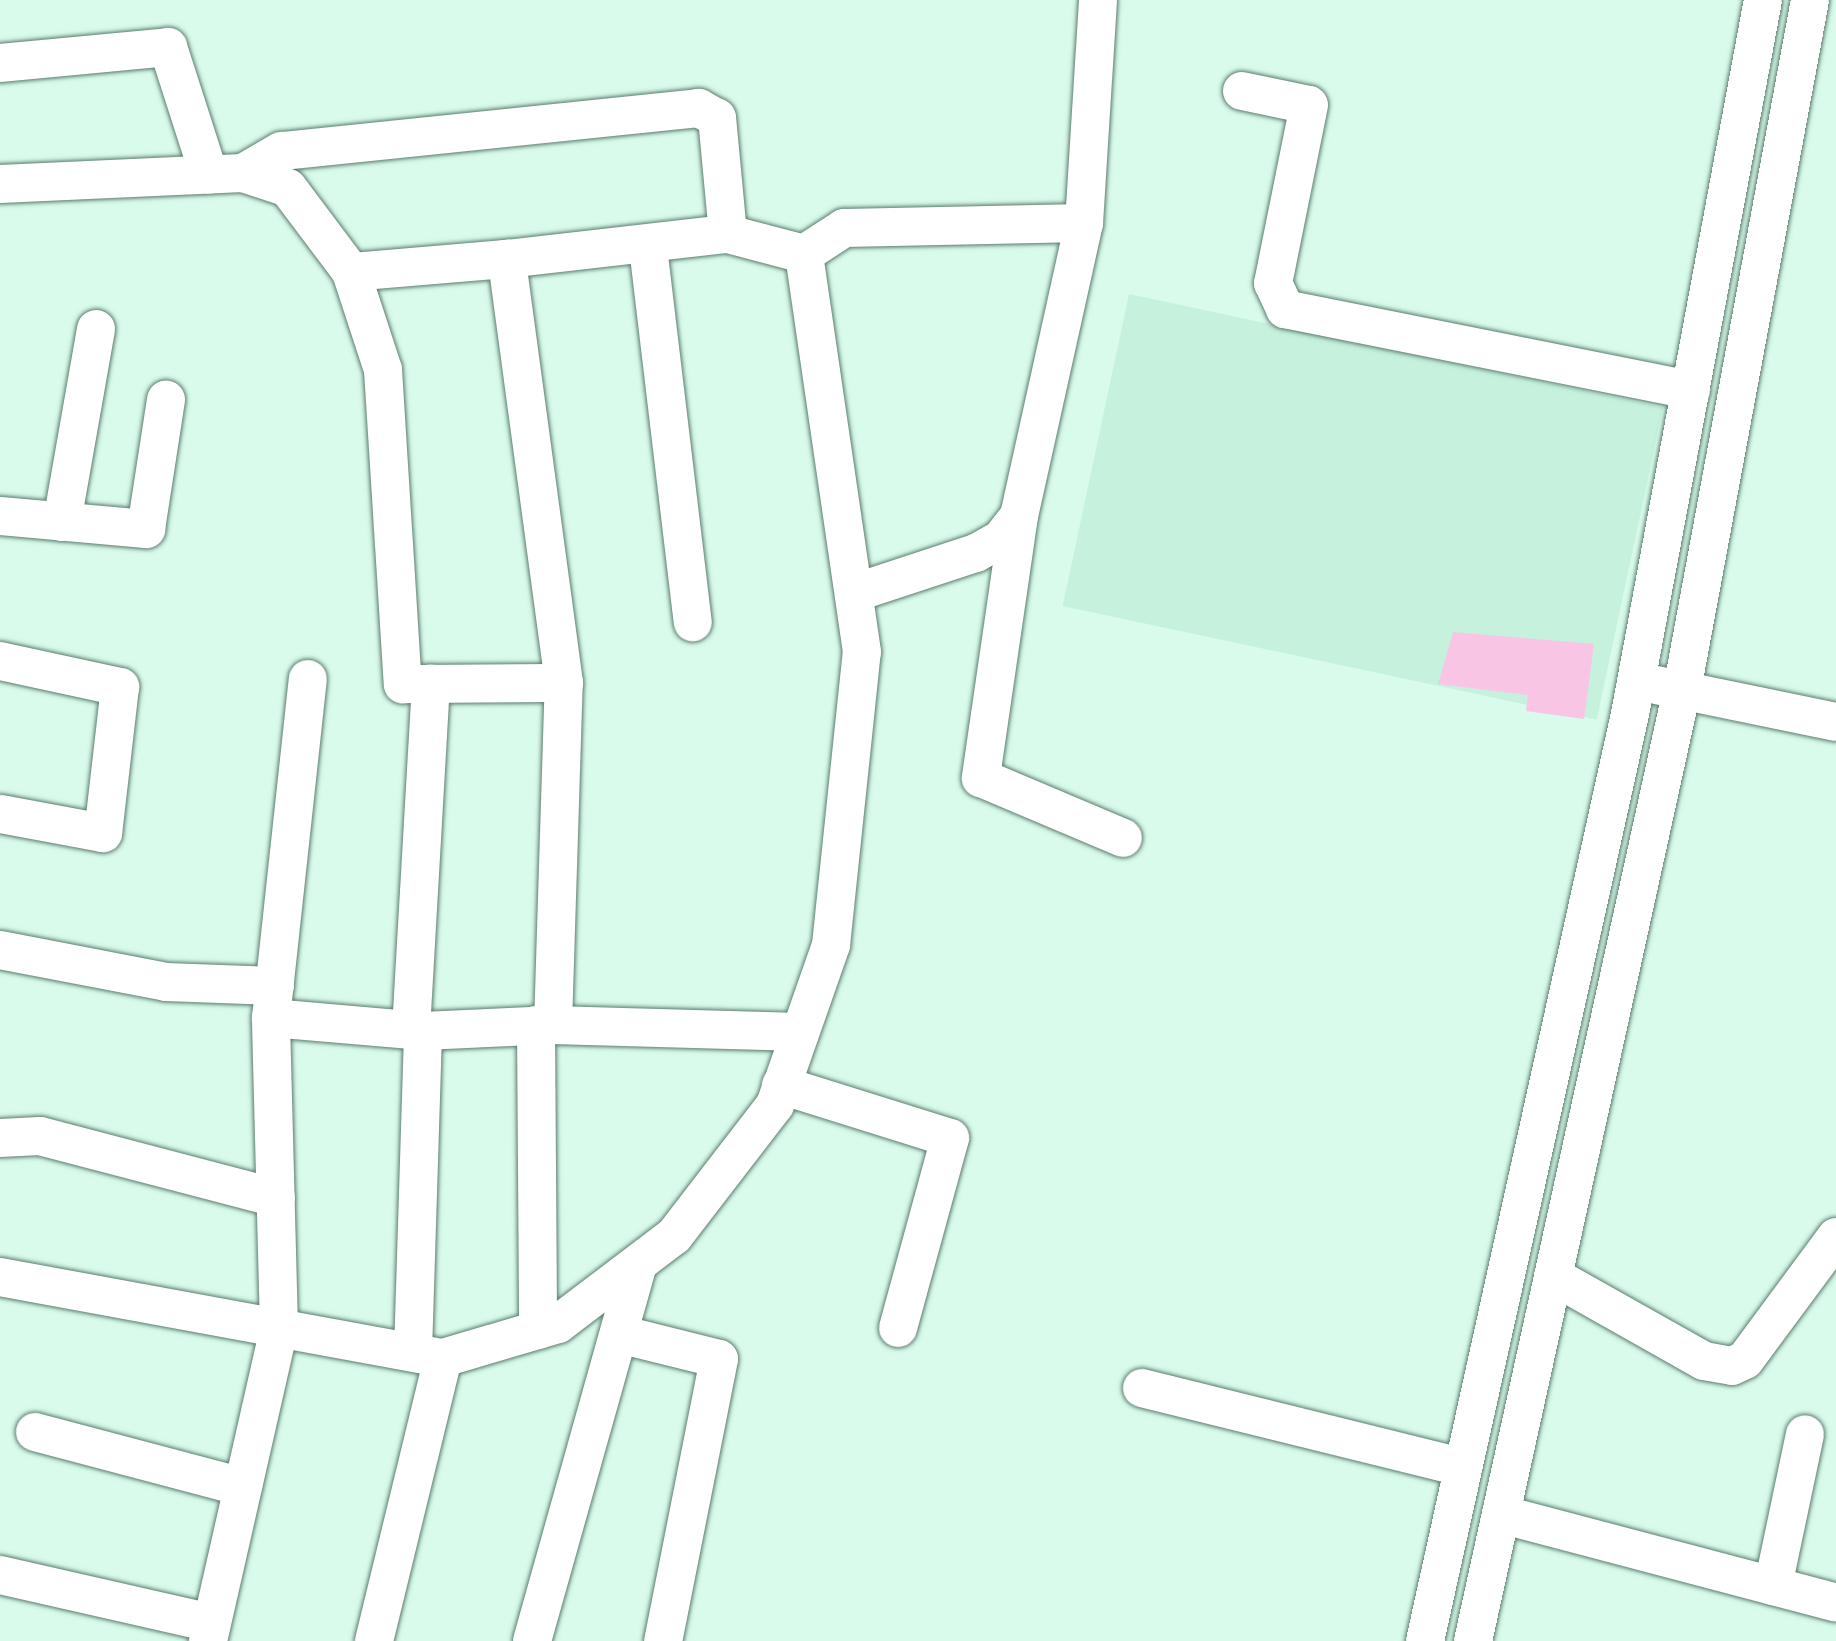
<!DOCTYPE html>
<html>
<head>
<meta charset="utf-8">
<style>
  body { margin:0 }
  #map { position:relative; width:1836px; height:1641px; overflow:hidden; background:#d8fbeb; font-family:Ubuntu,sans-serif }
  div>[style] { position:absolute }
  [style*='--x'] { left:calc(var(--x)*1px); top:calc(var(--y)*1px); width:calc(var(--w)*1px); rotate:calc(var(--a)*1deg) }
  .built>* { inset:0; background:#c5f1dd; transform-origin:0 0 }
  .building>* { inset:0; background:#f9c5e5 }
  .roads { filter:drop-shadow(0 0 2px #5c7c6e) drop-shadow(0 0 2px #5c7c6e) }
  .minor>* { height:38px; margin:-19px; padding:0 19px; transform-origin:19px; border-radius:19px; background:#fff }
  span { translate:-50% -50%; white-space:nowrap; text-align:center; line-height:1.15; -webkit-text-stroke:5px #fff; paint-order:stroke }
</style>
</head>
<body>
<div id="map">
  <div class="built">
    <div style="left:1129px;top:294px;width:546px;height:319px;rotate:12deg"></div>
  </div>
  <div class="building">
    <div style="clip-path:polygon(1453px 632px,1594px 644px,1584px 719px,1526px 711px,1528px 695px,1438px 684px)"></div>
  </div>
  <div class="roads">
    <div class="minor">
      <div style="--x:0;--y:63;--w:169;--a:-5.4"></div>
      <div style="--x:168;--y:47;--w:134;--a:72.2"></div>
      <div style="--x:1242;--y:91;--w:68;--a:11.8"></div>
      <div style="--x:1309;--y:105;--w:182;--a:101.4"></div>
      <div style="--x:1273;--y:283;--w:29;--a:65"></div>
      <div style="--x:1285;--y:309;--w:414;--a:11.3"></div>
      <div style="--x:0;--y:184;--w:243;--a:-2.6"></div>
      <div style="--x:243;--y:173;--w:47;--a:18.4"></div>
      <div style="--x:288;--y:188;--w:105;--a:53.1"></div>
      <div style="--x:351;--y:272;--w:103;--a:71.9"></div>
      <div style="--x:383;--y:370;--w:315;--a:86.4"></div>
      <div style="--x:403;--y:684;--w:161;--a:-0.4"></div>
      <div style="--x:648;--y:247;--w:378;--a:83.2"></div>
      <div style="--x:804;--y:254;--w:48;--a:-33"></div>
      <div style="--x:844;--y:228;--w:240;--a:-1.2"></div>
      <div style="--x:351;--y:272;--w:157;--a:-4.8"></div>
      <div style="--x:0;--y:516;--w:147;--a:5.1"></div>
      <div style="--x:146;--y:529;--w:131;--a:-81.2"></div>
      <div style="--x:1019;--y:516;--w:265;--a:98.3"></div>
      <div style="--x:981;--y:778;--w:154;--a:22.9"></div>
      <div style="--x:62;--y:522;--w:196;--a:-80"></div>
      <div style="--x:854;--y:593;--w:128;--a:-18.2"></div>
      <div style="--x:976;--y:553;--w:29;--a:-29"></div>
      <div style="--x:1001;--y:539;--w:29;--a:-52"></div>
      <div style="--x:1019;--y:516;--w:300;--a:-77.5"></div>
      <div style="--x:1084;--y:223;--w:223;--a:-86.4"></div>
      <div style="--x:0;--y:661;--w:123;--a:12.2"></div>
      <div style="--x:120;--y:687;--w:147;--a:96.6"></div>
      <div style="--x:103;--y:833;--w:105;--a:-169.5"></div>
      <div style="--x:1656;--y:685;--w:184;--a:11.6"></div>
      <div style="--x:0;--y:950;--w:169;--a:10.9"></div>
      <div style="--x:166;--y:982;--w:109;--a:2.1"></div>
      <div style="--x:271;--y:1018;--w:341;--a:-83.8"></div>
      <div style="--x:536;--y:1025;--w:305;--a:89.6"></div>
      <div style="--x:553;--y:1025;--w:247;--a:1.6"></div>
      <div style="--x:411;--y:1030;--w:347;--a:-86.7"></div>
      <div style="--x:781;--y:1085;--w:177;--a:17.4"></div>
      <div style="--x:950;--y:1138;--w:197;--a:105.3"></div>
      <div style="--x:0;--y:1138;--w:40;--a:-2.9"></div>
      <div style="--x:40;--y:1136;--w:244;--a:14.7"></div>
      <div style="--x:1553;--y:1276;--w:173;--a:29.4"></div>
      <div style="--x:1704;--y:1361;--w:28;--a:10"></div>
      <div style="--x:1732;--y:1366;--w:14;--a:-25"></div>
      <div style="--x:1745;--y:1360;--w:153;--a:-53.5"></div>
      <div style="--x:0;--y:1277;--w:450;--a:10.4"></div>
      <div style="--x:443;--y:1358;--w:120;--a:-16.5"></div>
      <div style="--x:558;--y:1324;--w:146;--a:-37.2"></div>
      <div style="--x:674;--y:1236;--w:165;--a:-52.4"></div>
      <div style="--x:775;--y:1105;--w:170;--a:-70.7"></div>
      <div style="--x:831;--y:945;--w:295;--a:-84"></div>
      <div style="--x:862;--y:652;--w:402;--a:-98.3"></div>
      <div style="--x:804;--y:254;--w:79;--a:-165.3"></div>
      <div style="--x:728;--y:234;--w:117;--a:-95.4"></div>
      <div style="--x:717;--y:118;--w:21;--a:-151"></div>
      <div style="--x:699;--y:108;--w:420;--a:174.1"></div>
      <div style="--x:281;--y:151;--w:44;--a:149.9"></div>
      <div style="--x:619;--y:1334;--w:103;--a:14"></div>
      <div style="--x:719;--y:1359;--w:288;--a:101.2"></div>
      <div style="--x:413;--y:1352;--w:321;--a:-88.2"></div>
      <div style="--x:1142;--y:1388;--w:330;--a:13.9"></div>
      <div style="--x:35;--y:1432;--w:215;--a:14.8"></div>
      <div style="--x:1504;--y:1515;--w:343;--a:14.8"></div>
      <div style="--x:0;--y:1575;--w:217;--a:12.8"></div>
      <div style="--x:1773;--y:1586;--w:155;--a:-78.1"></div>
      <div style="--x:208;--y:1641;--w:321;--a:-77.2"></div>
      <div style="--x:279;--y:1328;--w:310;--a:-91.5"></div>
      <div style="--x:271;--y:1018;--w:153;--a:4.9"></div>
      <div style="--x:423;--y:1031;--w:130;--a:-2.6"></div>
      <div style="--x:553;--y:1025;--w:342;--a:-88.2"></div>
      <div style="--x:564;--y:683;--w:428;--a:-97.7"></div>
      <div style="--x:507;--y:259;--w:222;--a:-6.5"></div>
      <div style="--x:374;--y:1641;--w:291;--a:-76.3"></div>
      <div style="--x:532;--y:1641;--w:391;--a:-74.3"></div>
      <div style="--x:1425;--y:1641;--w:949;--a:-77.53"></div>
      <div style="--x:1630;--y:714;--w:726;--a:-79.45"></div>
      <div style="--x:1473;--y:1641;--w:974;--a:-77.61"></div>
      <div style="--x:1682;--y:690;--w:702;--a:-79.49"></div>
    </div>
  </div>
</div>
</body>
</html>
